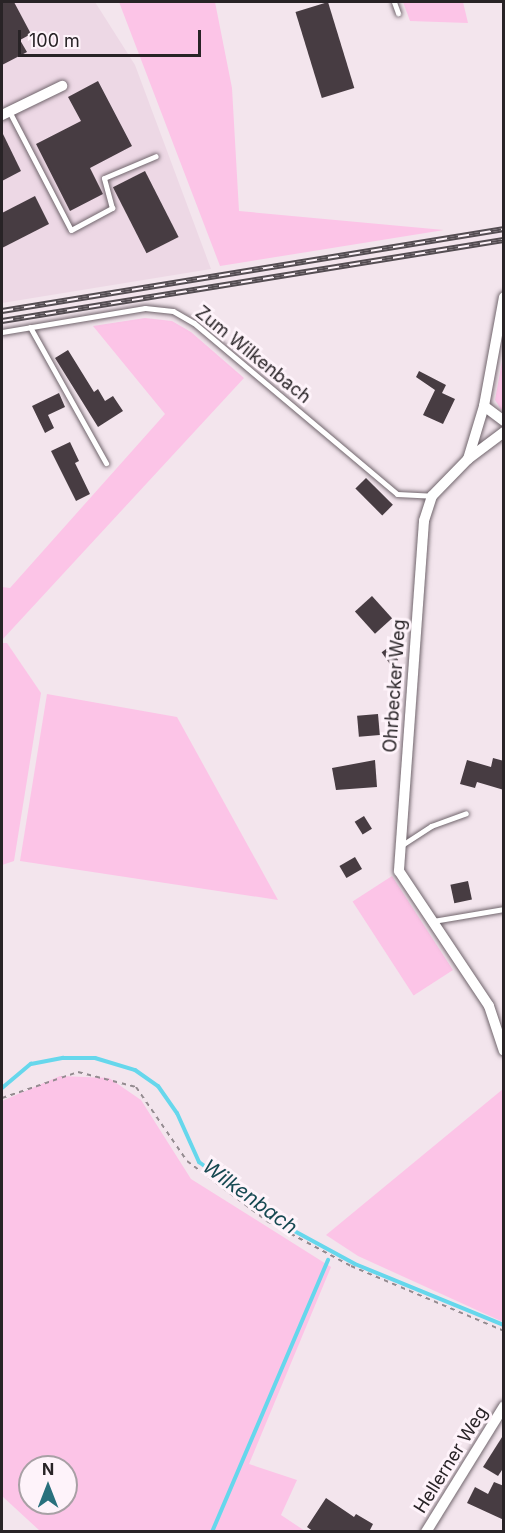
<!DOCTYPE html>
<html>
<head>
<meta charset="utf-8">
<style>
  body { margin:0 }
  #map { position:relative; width:505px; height:1533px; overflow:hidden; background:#f3e5ed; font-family:Inter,sans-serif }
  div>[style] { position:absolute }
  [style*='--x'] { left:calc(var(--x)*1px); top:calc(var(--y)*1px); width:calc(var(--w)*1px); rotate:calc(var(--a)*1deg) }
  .built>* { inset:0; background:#edd8e5 }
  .green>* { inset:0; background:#fcc4e7; transform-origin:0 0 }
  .stream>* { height:4px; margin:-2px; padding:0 2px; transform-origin:2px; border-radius:2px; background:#66d7ec }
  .building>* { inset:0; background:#473c42; transform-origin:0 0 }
  .path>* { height:2px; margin-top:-1px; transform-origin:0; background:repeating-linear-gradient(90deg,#948b90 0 4.5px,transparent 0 9px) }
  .roads { filter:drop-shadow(0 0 2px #70656c) drop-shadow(0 0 2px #70656c) }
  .service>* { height:5px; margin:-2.5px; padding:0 2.5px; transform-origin:2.5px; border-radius:2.5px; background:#fff }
  .minor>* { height:10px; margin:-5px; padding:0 5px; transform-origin:5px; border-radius:5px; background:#fff }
  .rail>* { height:6px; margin-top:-3px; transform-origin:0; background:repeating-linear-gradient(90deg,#fef3fa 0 11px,#544d52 0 22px); box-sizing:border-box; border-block:2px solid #544d52 }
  span { translate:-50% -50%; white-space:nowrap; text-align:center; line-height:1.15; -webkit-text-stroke:6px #fef3fa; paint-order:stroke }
  .street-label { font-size:18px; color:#282326 }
  .water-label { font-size:20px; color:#154851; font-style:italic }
  .frame { position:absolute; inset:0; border:3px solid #282326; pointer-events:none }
  .north { position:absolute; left:18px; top:1455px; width:60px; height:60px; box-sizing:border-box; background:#fef3fa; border:2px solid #a8a0a5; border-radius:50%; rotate:0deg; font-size:16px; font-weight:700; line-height:24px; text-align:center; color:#282326 }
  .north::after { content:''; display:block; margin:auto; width:21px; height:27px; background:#29707d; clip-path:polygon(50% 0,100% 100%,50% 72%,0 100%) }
  .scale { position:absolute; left:18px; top:30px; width:183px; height:27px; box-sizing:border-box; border:3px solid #282326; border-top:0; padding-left:8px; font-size:18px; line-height:21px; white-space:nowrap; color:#282326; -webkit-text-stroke:4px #fef3fa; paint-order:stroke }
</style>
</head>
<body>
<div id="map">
  <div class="built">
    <div style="clip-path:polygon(2px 2px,95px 2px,135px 65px,211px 269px,2px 303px)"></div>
  </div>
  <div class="green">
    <div style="clip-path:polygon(119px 2px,215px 2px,232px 88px,239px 211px,444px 230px,220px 266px)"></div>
    <div style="clip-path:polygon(403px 2px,463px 2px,468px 23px,410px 21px)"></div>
    <div style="clip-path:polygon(145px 318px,172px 321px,191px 332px,244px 378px,2px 640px,2px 587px,10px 588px,165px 414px,93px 326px)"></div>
    <div style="clip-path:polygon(503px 356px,504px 411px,502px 411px,495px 400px)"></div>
    <div style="clip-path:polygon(2px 643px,7px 643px,41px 693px,14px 861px,2px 865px)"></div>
    <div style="clip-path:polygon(47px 694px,177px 717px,278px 900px,20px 861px)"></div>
    <div style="left:392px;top:876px;width:112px;height:47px;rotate:57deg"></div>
    <div style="clip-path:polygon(evenodd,60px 1076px,109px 1078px,141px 1100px,191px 1179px,331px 1267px,249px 1464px,297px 1480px,281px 1515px,305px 1531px,40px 1531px,2px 1496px,2px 1101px,60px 1076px,30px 1467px,66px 1467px,66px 1503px,30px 1503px,30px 1467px)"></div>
    <div style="clip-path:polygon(503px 1089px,504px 1089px,503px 1322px,358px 1256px,326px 1235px)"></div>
  </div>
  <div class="stream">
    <div style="--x:2;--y:1088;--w:38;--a:-40"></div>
    <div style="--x:31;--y:1064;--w:33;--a:-11"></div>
    <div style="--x:63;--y:1058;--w:32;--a:0"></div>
    <div style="--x:95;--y:1058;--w:42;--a:16.7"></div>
    <div style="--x:135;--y:1070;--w:28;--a:35"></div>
    <div style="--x:158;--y:1086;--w:33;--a:55"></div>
    <div style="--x:177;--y:1113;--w:54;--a:65.8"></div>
    <div style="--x:199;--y:1162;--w:109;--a:36.5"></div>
    <div style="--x:287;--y:1227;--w:77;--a:28.6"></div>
    <div style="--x:355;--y:1264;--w:161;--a:22.3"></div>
    <div style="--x:212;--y:1532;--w:296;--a:-66.9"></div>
  </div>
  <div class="building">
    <div style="clip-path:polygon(2px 2px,14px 2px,31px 34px,20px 40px,27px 52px,2px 65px)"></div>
    <div style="left:328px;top:2px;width:90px;height:34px;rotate:73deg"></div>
    <div style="clip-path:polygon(98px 81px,132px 146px,90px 168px,103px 194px,70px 211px,36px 144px,81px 121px,68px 97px)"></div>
    <div style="clip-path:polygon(2px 132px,21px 171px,2px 181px)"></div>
    <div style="left:145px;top:171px;width:74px;height:36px;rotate:63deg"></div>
    <div style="clip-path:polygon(35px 196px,49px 224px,2px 248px,2px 213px)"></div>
    <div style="clip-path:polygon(68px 350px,94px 392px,98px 389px,105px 401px,113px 396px,123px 411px,98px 427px,55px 358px)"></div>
    <div style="clip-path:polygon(419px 371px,446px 385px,442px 393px,455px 399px,443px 424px,423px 415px,435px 390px,416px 377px)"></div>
    <div style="clip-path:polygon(59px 393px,65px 407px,48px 415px,54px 428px,45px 433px,32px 406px)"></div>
    <div style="clip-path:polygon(70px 442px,79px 461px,75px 463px,90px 494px,76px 501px,51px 451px)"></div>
    <div style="left:366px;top:478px;width:38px;height:15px;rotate:45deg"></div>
    <div style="left:372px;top:596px;width:30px;height:23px;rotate:48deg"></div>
    <div style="left:389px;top:647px;width:16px;height:9px;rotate:55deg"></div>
    <div style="left:378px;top:714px;width:21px;height:21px;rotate:85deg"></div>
    <div style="clip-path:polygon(493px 758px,504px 761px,504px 790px,477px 782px,475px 788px,460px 784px,467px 760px,491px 767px)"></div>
    <div style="clip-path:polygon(375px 760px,377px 787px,336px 790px,332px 768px)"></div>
    <div style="left:364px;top:816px;width:15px;height:11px;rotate:58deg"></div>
    <div style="left:355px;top:857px;width:14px;height:18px;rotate:60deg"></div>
    <div style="left:468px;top:881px;width:19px;height:18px;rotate:78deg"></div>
    <div style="clip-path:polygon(504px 1434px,504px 1467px,498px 1476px,483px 1467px)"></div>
    <div style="clip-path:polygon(494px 1482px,504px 1486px,504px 1520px,467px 1503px,475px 1487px,488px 1494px)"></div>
    <div style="clip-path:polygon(326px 1498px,354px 1517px,356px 1514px,373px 1524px,369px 1532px,314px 1532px,307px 1527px)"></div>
  </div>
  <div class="path">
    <div style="--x:2;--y:1098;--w:80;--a:-18.9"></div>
    <div style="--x:78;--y:1072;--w:60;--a:14.5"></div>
    <div style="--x:136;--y:1087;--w:90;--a:55.4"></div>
    <div style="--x:187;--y:1161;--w:100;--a:36.9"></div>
    <div style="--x:267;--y:1221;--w:95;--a:28.2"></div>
    <div style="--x:351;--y:1266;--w:166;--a:23"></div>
  </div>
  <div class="roads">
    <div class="service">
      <div style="--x:394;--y:2;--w:12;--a:70"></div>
      <div style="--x:9;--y:111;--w:134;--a:62.5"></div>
      <div style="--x:71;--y:230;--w:47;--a:-28.2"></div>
      <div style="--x:112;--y:208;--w:31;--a:-105"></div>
      <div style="--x:104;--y:178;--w:56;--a:-22.9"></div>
      <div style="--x:30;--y:327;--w:156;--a:60.8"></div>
      <div style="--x:2;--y:332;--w:145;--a:-9.5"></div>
      <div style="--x:145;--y:308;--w:28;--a:6"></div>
      <div style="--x:173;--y:311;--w:24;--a:30"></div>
      <div style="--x:194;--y:323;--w:265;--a:40.1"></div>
      <div style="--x:397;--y:494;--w:35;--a:3"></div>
      <div style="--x:402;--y:845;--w:35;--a:-33"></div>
      <div style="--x:431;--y:826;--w:37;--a:-20"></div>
      <div style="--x:433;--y:921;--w:72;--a:-9.6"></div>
    </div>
    <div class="minor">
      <div style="--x:2;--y:115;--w:67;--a:-25.8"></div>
      <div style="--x:504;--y:297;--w:111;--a:100.4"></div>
      <div style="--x:484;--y:406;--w:25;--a:37"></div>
      <div style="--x:504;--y:432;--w:45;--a:143.1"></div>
      <div style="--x:468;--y:459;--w:52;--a:134.2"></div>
      <div style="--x:432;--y:496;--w:26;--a:108"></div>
      <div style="--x:424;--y:521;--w:351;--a:94.1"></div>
      <div style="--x:399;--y:871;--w:162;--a:56.3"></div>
      <div style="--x:489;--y:1006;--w:47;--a:71.6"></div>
      <div style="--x:468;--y:459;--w:55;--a:-73.2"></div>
      <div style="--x:426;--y:1532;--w:148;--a:-58.2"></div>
    </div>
  </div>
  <div class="rail">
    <div style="--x:2;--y:311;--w:509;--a:-9.28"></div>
    <div style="--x:2;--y:321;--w:508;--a:-9.17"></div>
  </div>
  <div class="street-label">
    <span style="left:253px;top:355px;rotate:39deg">Zum Wilkenbach</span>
    <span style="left:395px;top:686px;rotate:-86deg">Ohrbecker Weg</span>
    <span style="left:451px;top:1460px;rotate:-58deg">Hellerner Weg</span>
  </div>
  <div class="water-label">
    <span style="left:250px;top:1197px;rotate:36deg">Wilkenbach</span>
  </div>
  <div class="frame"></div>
  <div class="north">N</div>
  <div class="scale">100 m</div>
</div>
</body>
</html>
